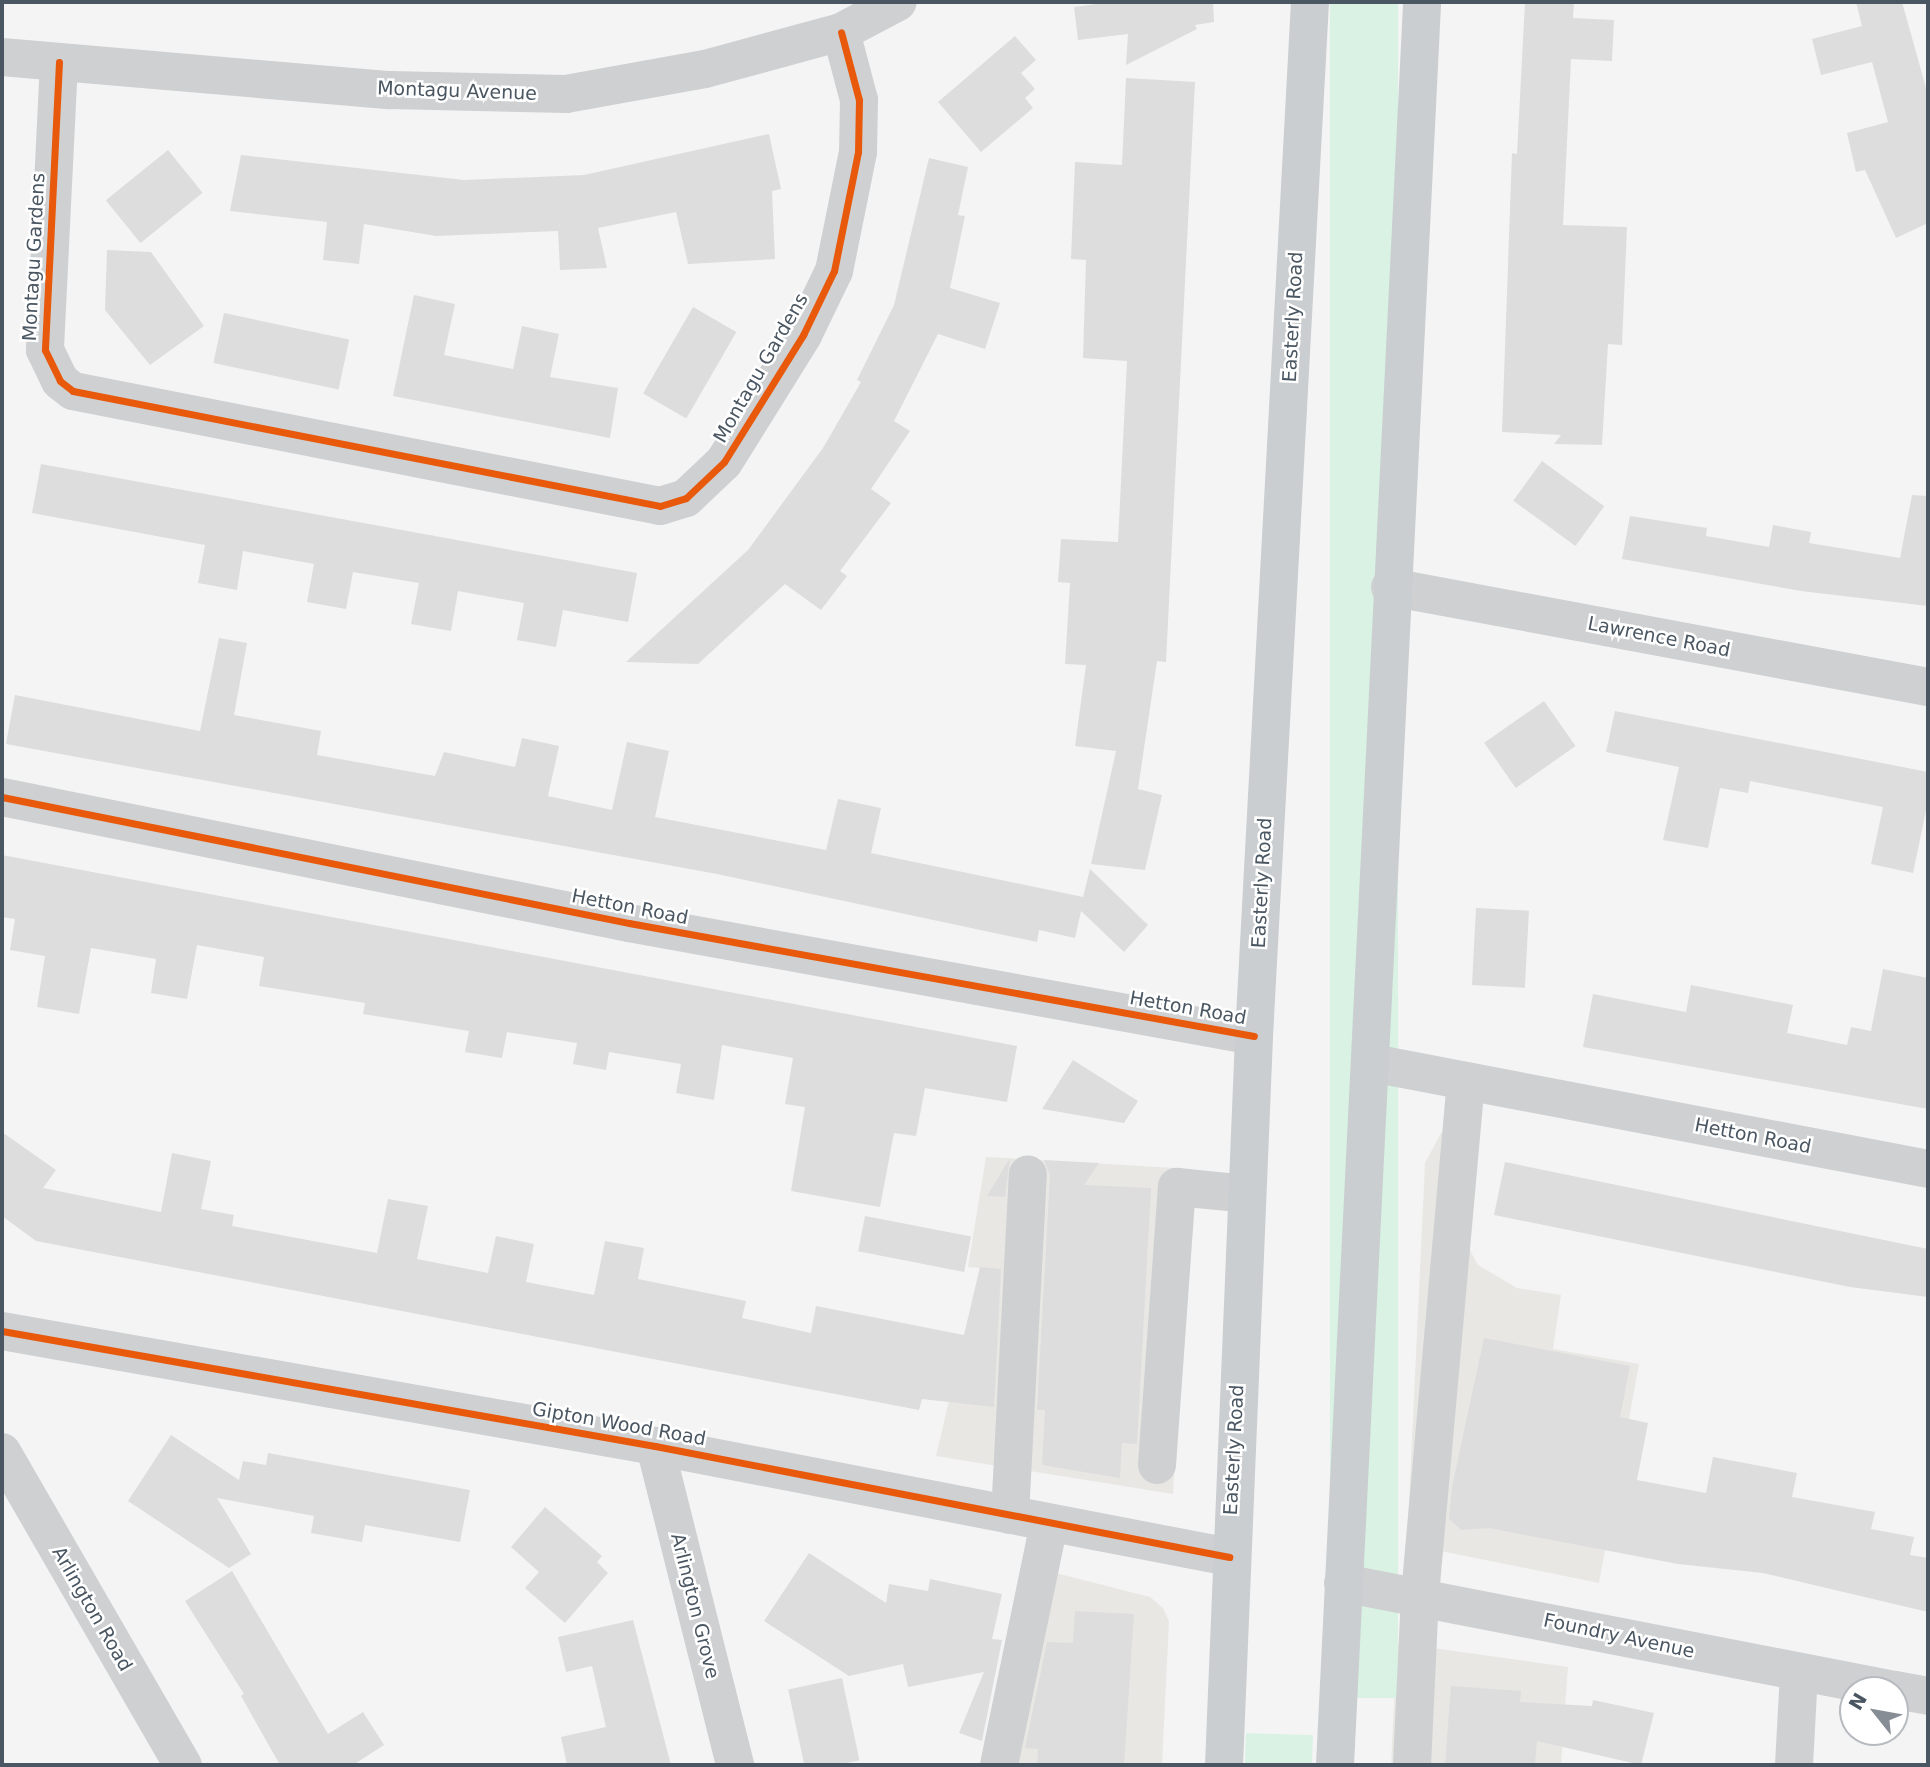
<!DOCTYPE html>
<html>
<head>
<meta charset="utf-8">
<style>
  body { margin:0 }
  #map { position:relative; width:1930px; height:1767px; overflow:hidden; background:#f4f4f4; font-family:"DejaVu Sans",sans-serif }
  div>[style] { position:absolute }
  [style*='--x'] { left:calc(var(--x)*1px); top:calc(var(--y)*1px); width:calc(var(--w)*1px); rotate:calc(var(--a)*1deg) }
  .commercial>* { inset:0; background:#e8e7e3 }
  .green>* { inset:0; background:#d9f2e3; transform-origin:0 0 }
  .building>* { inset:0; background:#ddddde; transform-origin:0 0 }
  .minor>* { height:38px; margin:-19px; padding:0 19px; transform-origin:19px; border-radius:19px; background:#ced0d2 }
  .major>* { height:38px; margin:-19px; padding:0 19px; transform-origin:19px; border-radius:19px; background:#caced1 }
  .cycleway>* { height:7px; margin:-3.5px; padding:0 3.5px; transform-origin:3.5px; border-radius:3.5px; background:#e8590c }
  span { translate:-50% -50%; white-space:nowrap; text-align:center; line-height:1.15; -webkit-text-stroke:5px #fff; paint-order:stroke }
  .street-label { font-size:19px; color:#4a5661 }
  .frame { position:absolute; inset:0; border:4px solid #4a5661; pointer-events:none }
  .north { position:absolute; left:1839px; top:1676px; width:70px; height:70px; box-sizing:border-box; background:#fff; border:2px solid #b7bbc0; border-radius:50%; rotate:301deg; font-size:19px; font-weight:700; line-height:28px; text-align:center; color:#4a5661 }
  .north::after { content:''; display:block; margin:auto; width:24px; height:32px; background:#868d94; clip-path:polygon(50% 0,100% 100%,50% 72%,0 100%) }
</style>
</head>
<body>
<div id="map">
  <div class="commercial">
    <div style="clip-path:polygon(1455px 1124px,1467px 1245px,1478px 1265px,1517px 1288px,1561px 1295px,1553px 1349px,1639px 1364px,1599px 1583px,1431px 1549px,1408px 1524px,1425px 1163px,1441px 1133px)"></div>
    <div style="clip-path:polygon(986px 1157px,1192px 1169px,1173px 1494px,936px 1456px,980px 1268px,968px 1267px)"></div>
    <div style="clip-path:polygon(1024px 1565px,1150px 1597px,1163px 1608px,1169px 1621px,1162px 1765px,989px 1765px)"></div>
    <div style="clip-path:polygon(1397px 1643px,1568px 1667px,1561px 1765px,1391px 1765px)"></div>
  </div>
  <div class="green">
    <div style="left:1330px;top:2px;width:68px;height:1696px"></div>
    <div style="left:1246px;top:1733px;width:67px;height:32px;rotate:2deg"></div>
  </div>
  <div class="building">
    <div style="clip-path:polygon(1112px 2px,1213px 2px,1214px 22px,1195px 25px,1197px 29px,1126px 65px,1128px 34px,1078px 40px,1074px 7px)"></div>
    <div style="clip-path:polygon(1525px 2px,1574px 2px,1573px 18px,1614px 20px,1612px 61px,1571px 59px,1563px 225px,1627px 227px,1622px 345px,1608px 344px,1602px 445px,1554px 444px,1561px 435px,1502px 432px,1512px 153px,1517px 154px)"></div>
    <div style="clip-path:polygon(1856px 2px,1902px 2px,1928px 95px,1928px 223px,1896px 238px,1865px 170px,1856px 172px,1847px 133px,1888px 122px,1872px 62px,1821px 75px,1812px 39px,1862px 26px)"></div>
    <div style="clip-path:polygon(1015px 36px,1036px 60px,1021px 73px,1035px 89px,1025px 98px,1033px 108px,981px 152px,938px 102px)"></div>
    <div style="clip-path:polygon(1126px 78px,1195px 82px,1166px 662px,1157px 661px,1138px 789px,1162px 795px,1145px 870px,1091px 864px,1116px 751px,1075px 746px,1086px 665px,1065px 664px,1070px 583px,1058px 582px,1061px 539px,1118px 542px,1127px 361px,1083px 358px,1086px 260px,1071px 259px,1075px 162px,1122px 165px)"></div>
    <div style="clip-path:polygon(769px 134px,781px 189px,772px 191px,775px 259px,688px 264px,676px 212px,598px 228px,607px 268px,560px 270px,558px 231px,436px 236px,364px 224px,359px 264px,323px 260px,327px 222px,230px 211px,241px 155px,464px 180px,584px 175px)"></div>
    <div style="left:168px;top:150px;width:55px;height:80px;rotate:51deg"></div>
    <div style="clip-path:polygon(929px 158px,968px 167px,958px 215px,965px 216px,950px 288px,1000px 303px,985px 349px,938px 334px,894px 421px,910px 431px,871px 489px,891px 503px,840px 571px,847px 576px,821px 610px,785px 584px,698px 664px,626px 662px,748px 550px,823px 448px,861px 382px,857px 380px,894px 305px)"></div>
    <div style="clip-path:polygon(107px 250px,151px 252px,204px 326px,150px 365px,105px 310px)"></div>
    <div style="clip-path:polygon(414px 295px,455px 304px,444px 355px,513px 369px,522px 326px,559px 334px,550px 377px,618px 388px,610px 438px,393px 396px)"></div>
    <div style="left:693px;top:307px;width:50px;height:100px;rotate:30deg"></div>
    <div style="left:224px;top:313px;width:128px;height:51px;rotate:12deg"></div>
    <div style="left:1542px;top:461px;width:77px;height:49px;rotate:36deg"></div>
    <div style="clip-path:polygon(41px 464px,637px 573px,628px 622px,563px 610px,556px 647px,517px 640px,524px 603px,458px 591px,451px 631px,411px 624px,419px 583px,353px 572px,346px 609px,307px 602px,314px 564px,243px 551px,237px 590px,198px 583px,205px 545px,32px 513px)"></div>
    <div style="clip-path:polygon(1912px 495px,1928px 496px,1928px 606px,1801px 591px,1622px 559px,1630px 516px,1707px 528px,1706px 536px,1769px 547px,1773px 525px,1811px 532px,1809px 543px,1900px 558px)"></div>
    <div style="clip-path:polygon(219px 638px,247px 643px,234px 715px,321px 731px,317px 755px,435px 776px,444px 752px,515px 767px,522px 738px,559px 746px,548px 796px,612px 810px,627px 742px,669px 751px,655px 817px,826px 850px,838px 799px,881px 808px,871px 853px,1083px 897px,1090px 869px,1148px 925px,1124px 952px,1081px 911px,1075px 938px,1039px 930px,1037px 942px,717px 874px,6px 744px,15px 695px,200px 731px)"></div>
    <div style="left:1544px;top:701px;width:55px;height:73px;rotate:55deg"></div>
    <div style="clip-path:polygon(1615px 711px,1928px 772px,1928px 801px,1913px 873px,1871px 864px,1883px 807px,1750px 781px,1748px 793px,1720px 788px,1708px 848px,1663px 840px,1679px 767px,1606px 752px)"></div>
    <div style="clip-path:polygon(2px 855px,1017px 1046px,1007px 1102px,925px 1088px,916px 1136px,894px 1133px,880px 1207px,791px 1191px,805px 1107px,785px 1104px,793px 1058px,722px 1045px,714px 1100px,676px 1093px,681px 1064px,609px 1052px,606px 1070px,573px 1064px,577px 1043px,507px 1032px,502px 1058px,465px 1052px,469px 1031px,363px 1014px,365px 1003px,259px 986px,264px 957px,197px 945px,187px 999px,151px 993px,156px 959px,91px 948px,79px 1014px,37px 1007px,45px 956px,10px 950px,15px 919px,2px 917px)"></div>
    <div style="left:1476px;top:908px;width:53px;height:77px;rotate:3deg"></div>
    <div style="clip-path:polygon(1883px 969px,1928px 978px,1928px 1109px,1583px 1047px,1593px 994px,1686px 1012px,1691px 985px,1793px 1005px,1787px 1033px,1847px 1045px,1851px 1027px,1871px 1031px)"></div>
    <div style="clip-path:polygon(1073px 1060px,1138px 1101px,1124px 1123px,1042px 1109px)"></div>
    <div style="clip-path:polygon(2px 1132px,56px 1170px,43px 1188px,161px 1212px,172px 1153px,211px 1161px,201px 1209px,234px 1215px,232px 1226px,377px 1253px,388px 1199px,428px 1206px,417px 1259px,488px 1273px,496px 1236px,534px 1244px,526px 1282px,594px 1295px,605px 1241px,644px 1248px,638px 1279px,746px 1301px,742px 1318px,811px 1333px,816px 1306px,964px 1335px,980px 1267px,1001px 1269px,994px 1407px,922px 1399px,919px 1410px,36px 1241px,2px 1216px)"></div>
    <div style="clip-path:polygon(1010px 1158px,1005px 1197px,987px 1196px)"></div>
    <div style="clip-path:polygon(1044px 1160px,1099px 1163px,1084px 1185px,1151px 1188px,1137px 1444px,1122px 1443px,1120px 1478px,1042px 1465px,1045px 1410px,1037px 1410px,1050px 1175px)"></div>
    <div style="clip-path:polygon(1505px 1162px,1928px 1249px,1928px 1297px,1850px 1287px,1494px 1215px)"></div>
    <div style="left:865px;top:1216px;width:108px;height:36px;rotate:11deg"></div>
    <div style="clip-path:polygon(1484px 1338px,1630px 1366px,1620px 1417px,1648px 1423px,1637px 1480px,1706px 1493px,1713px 1457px,1797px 1473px,1792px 1497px,1875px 1512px,1871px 1529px,1914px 1537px,1910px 1555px,1928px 1558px,1928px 1612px,1763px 1573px,1678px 1564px,1489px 1528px,1461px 1530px,1449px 1519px,1452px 1487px)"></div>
    <div style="clip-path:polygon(171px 1435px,239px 1480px,243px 1461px,266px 1465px,268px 1453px,470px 1490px,460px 1542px,365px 1525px,362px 1542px,311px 1533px,314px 1516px,217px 1498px,251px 1554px,229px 1568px,128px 1501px)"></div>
    <div style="clip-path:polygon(545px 1507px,602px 1556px,597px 1562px,608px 1573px,565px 1623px,525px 1588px,539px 1572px,511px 1547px)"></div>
    <div style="clip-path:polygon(809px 1553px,886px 1603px,889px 1584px,928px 1591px,930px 1579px,1002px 1594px,992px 1639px,1002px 1640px,982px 1741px,959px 1733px,984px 1672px,908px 1687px,903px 1664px,849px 1676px,764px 1621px)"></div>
    <div style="clip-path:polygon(232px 1571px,328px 1734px,363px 1712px,384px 1745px,353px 1765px,280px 1765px,241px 1696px,244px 1694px,185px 1601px)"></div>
    <div style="clip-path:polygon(1075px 1611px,1134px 1614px,1124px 1765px,1037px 1765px,1038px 1749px,1025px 1748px,1047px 1642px,1073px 1643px)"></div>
    <div style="clip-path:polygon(633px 1620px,671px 1765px,567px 1765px,561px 1737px,606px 1727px,592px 1666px,566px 1672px,558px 1637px)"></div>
    <div style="left:842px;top:1678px;width:84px;height:55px;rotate:78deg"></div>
    <div style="clip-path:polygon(1451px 1686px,1521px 1691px,1520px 1702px,1592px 1706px,1593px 1700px,1654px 1713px,1641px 1765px,1537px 1741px,1535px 1765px,1445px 1765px)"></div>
  </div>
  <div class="minor">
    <div style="--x:2;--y:57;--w:389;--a:4.9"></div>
    <div style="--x:390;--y:90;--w:176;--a:1.3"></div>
    <div style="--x:566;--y:94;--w:141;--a:-10.2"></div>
    <div style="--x:705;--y:69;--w:141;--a:-15.2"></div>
    <div style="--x:841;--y:32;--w:64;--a:-27.8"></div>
    <div style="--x:59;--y:62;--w:288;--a:92.8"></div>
    <div style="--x:45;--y:350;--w:34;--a:64"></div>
    <div style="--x:60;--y:381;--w:16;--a:38"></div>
    <div style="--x:73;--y:391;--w:598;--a:11.08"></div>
    <div style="--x:660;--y:506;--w:27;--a:-17"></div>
    <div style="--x:686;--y:498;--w:52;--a:-43.5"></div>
    <div style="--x:724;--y:462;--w:150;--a:-58.1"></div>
    <div style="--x:803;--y:335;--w:71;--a:-64.2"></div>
    <div style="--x:834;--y:271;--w:121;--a:-78.6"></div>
    <div style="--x:858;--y:152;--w:52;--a:-88.9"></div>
    <div style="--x:859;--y:100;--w:70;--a:-104.8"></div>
    <div style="--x:1390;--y:587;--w:547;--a:10.53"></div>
    <div style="--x:2;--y:797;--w:640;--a:11.36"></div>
    <div style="--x:629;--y:923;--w:635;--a:10.25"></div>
    <div style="--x:1372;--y:1063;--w:566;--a:10.79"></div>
    <div style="--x:2;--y:1331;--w:663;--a:9.99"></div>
    <div style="--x:655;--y:1446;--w:585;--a:10.94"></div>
    <div style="--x:655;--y:1446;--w:329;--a:75.9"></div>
    <div style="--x:2;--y:1452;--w:362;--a:60"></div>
    <div style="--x:1157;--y:1465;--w:279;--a:-85.9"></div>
    <div style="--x:1177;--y:1187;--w:70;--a:5.7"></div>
    <div style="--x:1010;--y:1515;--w:341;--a:-87"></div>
    <div style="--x:1343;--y:1583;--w:561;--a:10.99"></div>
    <div style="--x:1895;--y:1690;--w:34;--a:10"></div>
    <div style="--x:999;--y:1765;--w:247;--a:-78.3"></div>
    <div style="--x:1412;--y:1765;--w:170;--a:-87.3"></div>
    <div style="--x:1420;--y:1595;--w:516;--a:-84.89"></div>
    <div style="--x:1794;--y:1765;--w:92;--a:-86.9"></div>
  </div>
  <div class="major">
    <div style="--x:1224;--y:1765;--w:730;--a:-87.64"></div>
    <div style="--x:1254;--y:1036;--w:1036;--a:-86.9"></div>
    <div style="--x:1335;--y:1765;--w:1765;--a:-87.17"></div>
  </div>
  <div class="cycleway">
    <div style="--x:59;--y:62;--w:288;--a:92.8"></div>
    <div style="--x:45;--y:350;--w:34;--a:64"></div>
    <div style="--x:60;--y:381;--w:16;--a:38"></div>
    <div style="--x:73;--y:391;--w:598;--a:11.08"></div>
    <div style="--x:660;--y:506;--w:27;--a:-17"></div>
    <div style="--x:686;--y:498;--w:52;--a:-43.5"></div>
    <div style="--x:724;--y:462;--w:150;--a:-58.1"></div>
    <div style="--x:803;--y:335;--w:71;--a:-64.2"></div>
    <div style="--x:834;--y:271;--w:121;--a:-78.6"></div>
    <div style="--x:858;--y:152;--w:52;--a:-88.9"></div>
    <div style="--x:859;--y:100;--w:70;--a:-104.8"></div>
    <div style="--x:2;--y:797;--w:640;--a:11.36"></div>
    <div style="--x:629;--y:923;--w:635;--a:10.25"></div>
    <div style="--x:2;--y:1331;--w:663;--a:9.99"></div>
    <div style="--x:655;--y:1446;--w:585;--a:10.94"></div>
  </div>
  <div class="street-label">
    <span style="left:457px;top:91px;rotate:2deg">Montagu Avenue</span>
    <span style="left:34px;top:257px;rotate:-87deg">Montagu Gardens</span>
    <span style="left:1293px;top:317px;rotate:-87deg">Easterly Road</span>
    <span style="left:761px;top:368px;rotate:-60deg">Montagu Gardens</span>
    <span style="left:1659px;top:637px;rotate:11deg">Lawrence Road</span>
    <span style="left:1262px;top:883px;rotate:-87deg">Easterly Road</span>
    <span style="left:630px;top:907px;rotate:11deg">Hetton Road</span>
    <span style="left:1188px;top:1008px;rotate:10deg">Hetton Road</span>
    <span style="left:1753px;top:1136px;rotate:11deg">Hetton Road</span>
    <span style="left:619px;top:1424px;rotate:10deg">Gipton Wood Road</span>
    <span style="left:1234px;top:1450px;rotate:-87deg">Easterly Road</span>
    <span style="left:695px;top:1606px;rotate:76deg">Arlington Grove</span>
    <span style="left:92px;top:1609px;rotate:60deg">Arlington Road</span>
    <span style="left:1619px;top:1636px;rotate:12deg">Foundry Avenue</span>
  </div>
  <div class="frame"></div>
  <div class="north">N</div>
</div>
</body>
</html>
